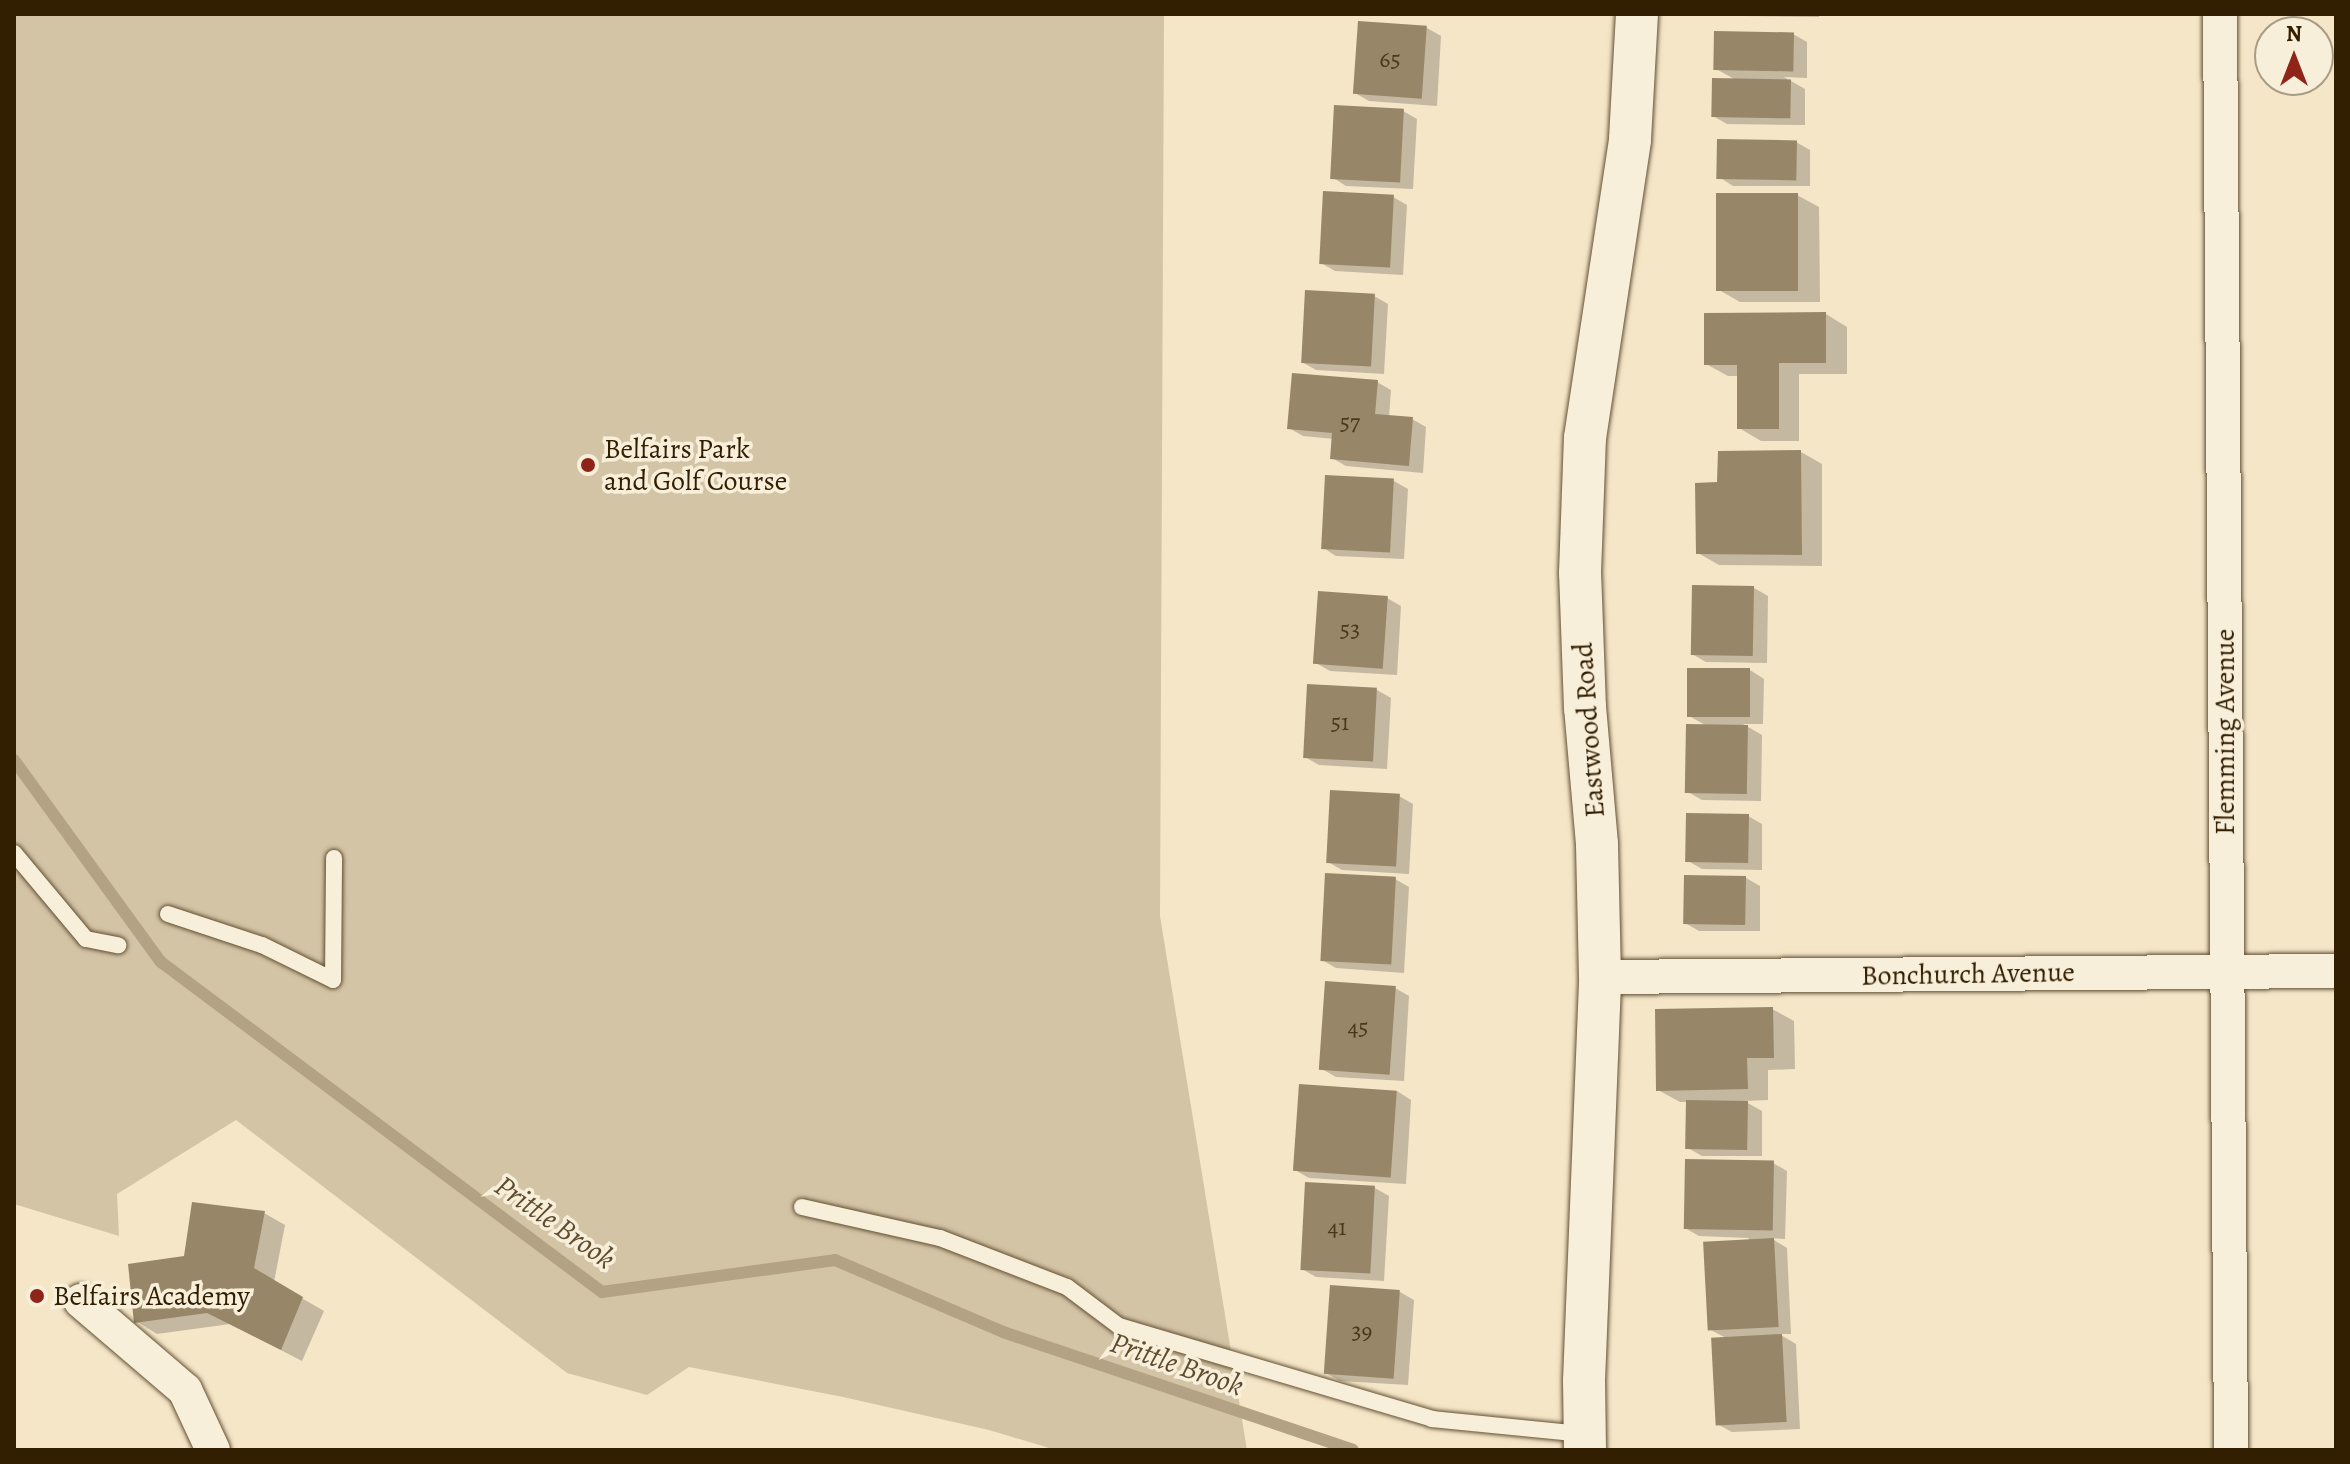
<!DOCTYPE html>
<html>
<head>
<meta charset="utf-8">
<style>
  body { margin:0 }
  #map { position:relative; width:2350px; height:1464px; overflow:hidden; background:#f5e6c8; font-family:Alegreya,serif }
  div>[style] { position:absolute }
  [style*='--x'] { left:calc(var(--x)*1px); top:calc(var(--y)*1px); width:calc(var(--w)*1px); rotate:calc(var(--a)*1deg) }
  .green>* { inset:0; background:#d4c4a6 }
  .shadow>* { inset:0; background:#0003 }
  .stream>* { height:12px; margin:-6px; padding:0 6px; transform-origin:6px; border-radius:6px; background:#b3a284 }
  .building>* { inset:0; background:#978668; transform-origin:0 0 }
  .roads { filter:drop-shadow(0 0 2px #635033) drop-shadow(0 0 2px #635033) }
  .service>* { height:16px; margin:-8px; padding:0 8px; transform-origin:8px; border-radius:8px; background:#f8efdb }
  .minor>* { height:34px; margin:-17px; padding:0 17px; transform-origin:17px; border-radius:17px; background:#f8efdb }
  .tertiary>* { height:42px; margin:-21px; padding:0 21px; transform-origin:21px; border-radius:21px; background:#f8efdb }
  .dots>* { width:22px; height:22px; translate:-50% -50%; box-sizing:border-box; border:4px solid #f8efdb; border-radius:50% }
  span { translate:-50% -50%; white-space:nowrap; text-align:center; line-height:1.15; -webkit-text-stroke:7px #f8efdb; paint-order:stroke }
  .number-label { font-size:24px; color:#4b381b }
  .number-label span { -webkit-text-stroke-width:0 }
  .poi-label { font-size:28px; color:#321e01 }
  .left { translate:0 -50%; text-align:left }
  .street-label { font-size:28px; color:#321e01 }
  .water-label { font-size:30px; color:#5f4c2f; font-style:italic }
  .frame { position:absolute; inset:0; border:16px solid #321e01; pointer-events:none }
  .north { position:absolute; left:2254px; top:16px; width:80px; height:80px; box-sizing:border-box; background:#f8efdb; border:2px solid #a99b84; border-radius:50%; rotate:0deg; font-size:22px; font-weight:700; line-height:32px; text-align:center; color:#321e01 }
  .north::after { content:''; display:block; margin:auto; width:28px; height:36px; background:#8f2418; clip-path:polygon(50% 0,100% 100%,50% 72%,0 100%) }
</style>
</head>
<body>
<div id="map">
  <div class="green">
    <div style="clip-path:polygon(14px 14px,1164px 14px,1160px 916px,1247px 1450px,1056px 1450px,989px 1430px,843px 1397px,689px 1367px,647px 1395px,567px 1373px,236px 1120px,117px 1194px,119px 1236px,14px 1204px)"></div>
  </div>
  <div class="shadow">
    <div style="clip-path:polygon(1739px 14px,1819px 14px,1819px 17px,1743px 16px)"></div>
    <div style="clip-path:polygon(1427px 28px,1441px 36px,1437px 106px,1369px 101px,1355px 93px)"></div>
    <div style="clip-path:polygon(1793px 34px,1807px 42px,1807px 78px,1784px 77px,1805px 89px,1805px 125px,1727px 124px,1713px 116px,1736px 80px,1716px 69px)"></div>
    <div style="clip-path:polygon(1403px 111px,1417px 119px,1413px 189px,1346px 186px,1332px 177px)"></div>
    <div style="clip-path:polygon(1796px 142px,1810px 150px,1810px 186px,1733px 186px,1719px 177px)"></div>
    <div style="clip-path:polygon(1797px 195px,1819px 207px,1820px 302px,1740px 302px,1719px 290px)"></div>
    <div style="clip-path:polygon(1393px 197px,1407px 205px,1403px 275px,1335px 271px,1321px 263px)"></div>
    <div style="clip-path:polygon(1374px 296px,1388px 304px,1384px 374px,1316px 370px,1302px 362px)"></div>
    <div style="clip-path:polygon(1826px 314px,1847px 327px,1847px 374px,1799px 374px,1799px 441px,1761px 441px,1739px 428px,1739px 376px,1728px 376px,1706px 364px)"></div>
    <div style="clip-path:polygon(1377px 382px,1391px 390px,1389px 417px,1412px 419px,1426px 427px,1423px 473px,1346px 466px,1332px 458px,1334px 439px,1303px 436px,1289px 428px)"></div>
    <div style="clip-path:polygon(1801px 452px,1822px 464px,1822px 566px,1719px 565px,1698px 553px,1719px 484px)"></div>
    <div style="clip-path:polygon(1394px 481px,1408px 489px,1404px 559px,1336px 556px,1322px 547px)"></div>
    <div style="clip-path:polygon(1754px 588px,1768px 596px,1767px 663px,1706px 662px,1692px 654px)"></div>
    <div style="clip-path:polygon(1387px 598px,1401px 606px,1397px 675px,1330px 671px,1316px 663px)"></div>
    <div style="clip-path:polygon(1750px 670px,1764px 679px,1763px 724px,1743px 724px,1762px 735px,1761px 801px,1702px 800px,1688px 792px,1707px 726px,1689px 716px)"></div>
    <div style="clip-path:polygon(1377px 690px,1391px 698px,1387px 769px,1319px 765px,1305px 757px)"></div>
    <div style="clip-path:polygon(1399px 796px,1413px 804px,1409px 874px,1342px 870px,1328px 862px)"></div>
    <div style="clip-path:polygon(1748px 816px,1762px 824px,1762px 870px,1702px 869px,1688px 861px)"></div>
    <div style="clip-path:polygon(1746px 878px,1760px 886px,1760px 931px,1699px 931px,1685px 923px)"></div>
    <div style="clip-path:polygon(1395px 879px,1409px 887px,1404px 973px,1336px 968px,1322px 960px)"></div>
    <div style="clip-path:polygon(1395px 988px,1409px 996px,1404px 1081px,1336px 1077px,1322px 1069px)"></div>
    <div style="clip-path:polygon(1772px 1009px,1794px 1021px,1795px 1069px,1768px 1070px,1768px 1100px,1744px 1101px,1762px 1111px,1762px 1156px,1702px 1156px,1688px 1148px,1688px 1102px,1680px 1102px,1658px 1090px)"></div>
    <div style="clip-path:polygon(1397px 1091px,1411px 1100px,1406px 1184px,1309px 1178px,1295px 1170px)"></div>
    <div style="clip-path:polygon(1773px 1163px,1787px 1171px,1785px 1239px,1771px 1238px,1787px 1248px,1791px 1334px,1779px 1334px,1796px 1344px,1800px 1429px,1732px 1432px,1717px 1424px,1726px 1338px,1709px 1329px,1749px 1238px,1699px 1236px,1685px 1228px)"></div>
    <div style="clip-path:polygon(1375px 1188px,1389px 1196px,1384px 1281px,1316px 1277px,1302px 1269px)"></div>
    <div style="clip-path:polygon(264px 1213px,285px 1225px,274px 1282px,324px 1311px,302px 1361px,230px 1324px,157px 1334px,136px 1321px,186px 1258px)"></div>
    <div style="clip-path:polygon(1400px 1292px,1414px 1300px,1408px 1385px,1340px 1381px,1326px 1373px)"></div>
  </div>
  <div class="stream">
    <div style="--x:14;--y:760;--w:250;--a:54"></div>
    <div style="--x:161;--y:962;--w:551;--a:36.81"></div>
    <div style="--x:602;--y:1292;--w:235;--a:-7.8"></div>
    <div style="--x:835;--y:1260;--w:183;--a:23.2"></div>
    <div style="--x:1003;--y:1332;--w:369;--a:18.6"></div>
  </div>
  <div class="building">
    <div style="left:1358px;top:21px;width:69px;height:73px;rotate:4deg"></div>
    <div style="left:1714px;top:31px;width:80px;height:39px;rotate:1deg"></div>
    <div style="left:1712px;top:78px;width:79px;height:39px;rotate:1deg"></div>
    <div style="left:1334px;top:105px;width:70px;height:74px;rotate:3deg"></div>
    <div style="left:1717px;top:139px;width:80px;height:40px;rotate:1deg"></div>
    <div style="left:1323px;top:191px;width:71px;height:73px;rotate:3deg"></div>
    <div style="left:1716px;top:193px;width:82px;height:98px"></div>
    <div style="left:1305px;top:290px;width:70px;height:73px;rotate:3deg"></div>
    <div style="clip-path:polygon(1826px 312px,1826px 363px,1779px 363px,1779px 429px,1737px 429px,1737px 365px,1704px 365px,1704px 313px)"></div>
    <div style="clip-path:polygon(1292px 373px,1378px 380px,1375px 414px,1413px 417px,1409px 466px,1330px 459px,1332px 433px,1287px 429px)"></div>
    <div style="clip-path:polygon(1801px 450px,1802px 555px,1696px 554px,1695px 483px,1717px 482px,1718px 451px)"></div>
    <div style="left:1325px;top:475px;width:69px;height:74px;rotate:3deg"></div>
    <div style="left:1692px;top:585px;width:62px;height:70px;rotate:1deg"></div>
    <div style="left:1318px;top:591px;width:70px;height:73px;rotate:4deg"></div>
    <div style="left:1687px;top:668px;width:63px;height:49px"></div>
    <div style="left:1307px;top:684px;width:70px;height:74px;rotate:3deg"></div>
    <div style="left:1686px;top:724px;width:62px;height:69px;rotate:1deg"></div>
    <div style="left:1330px;top:790px;width:70px;height:73px;rotate:3deg"></div>
    <div style="left:1686px;top:813px;width:63px;height:49px;rotate:1deg"></div>
    <div style="left:1325px;top:873px;width:71px;height:88px;rotate:3deg"></div>
    <div style="left:1684px;top:875px;width:62px;height:49px;rotate:1deg"></div>
    <div style="left:1325px;top:981px;width:71px;height:89px;rotate:4deg"></div>
    <div style="clip-path:polygon(1773px 1007px,1774px 1058px,1747px 1058px,1748px 1089px,1656px 1091px,1655px 1009px)"></div>
    <div style="left:1299px;top:1084px;width:98px;height:87px;rotate:4deg"></div>
    <div style="left:1686px;top:1100px;width:62px;height:49px;rotate:1deg"></div>
    <div style="left:1685px;top:1159px;width:89px;height:70px;rotate:1deg"></div>
    <div style="left:1305px;top:1182px;width:70px;height:88px;rotate:3deg"></div>
    <div style="clip-path:polygon(192px 1202px,265px 1211px,254px 1268px,303px 1297px,281px 1350px,207px 1313px,134px 1323px,128px 1264px,184px 1256px)"></div>
    <div style="left:1774px;top:1238px;width:89px;height:71px;rotate:87deg"></div>
    <div style="left:1330px;top:1285px;width:70px;height:89px;rotate:4deg"></div>
    <div style="left:1782px;top:1334px;width:88px;height:71px;rotate:87deg"></div>
  </div>
  <div class="roads">
    <div class="service">
      <div style="--x:14;--y:853;--w:112;--a:50.1"></div>
      <div style="--x:86;--y:939;--w:33;--a:11"></div>
      <div style="--x:168;--y:914;--w:99;--a:18.3"></div>
      <div style="--x:262;--y:945;--w:79;--a:26.2"></div>
      <div style="--x:333;--y:980;--w:122;--a:-89.5"></div>
      <div style="--x:802;--y:1207;--w:141;--a:12.7"></div>
      <div style="--x:940;--y:1238;--w:136;--a:21.1"></div>
      <div style="--x:1067;--y:1287;--w:65;--a:36.9"></div>
      <div style="--x:1119;--y:1326;--w:327;--a:16.5"></div>
      <div style="--x:1432;--y:1419;--w:152;--a:5.7"></div>
    </div>
    <div class="minor">
      <div style="--x:2220;--y:14;--w:1436;--a:89.56"></div>
      <div style="--x:1600;--y:977;--w:736;--a:-0.47"></div>
      <div style="--x:81;--y:1301;--w:137;--a:40.6"></div>
      <div style="--x:185;--y:1390;--w:66;--a:65"></div>
    </div>
    <div class="tertiary">
      <div style="--x:1585;--y:1450;--w:69;--a:-90.8"></div>
      <div style="--x:1584;--y:1381;--w:404;--a:-87.7"></div>
      <div style="--x:1600;--y:977;--w:133;--a:-91.3"></div>
      <div style="--x:1597;--y:844;--w:137;--a:-95"></div>
      <div style="--x:1585;--y:708;--w:135;--a:-92.1"></div>
      <div style="--x:1580;--y:573;--w:135;--a:-87.9"></div>
      <div style="--x:1585;--y:438;--w:302;--a:-81.4"></div>
      <div style="--x:1630;--y:139;--w:125;--a:-86.8"></div>
    </div>
  </div>
  <div class="dots">
    <div style="left:588px;top:465px;background:#8f2418"></div>
    <div style="left:37px;top:1296px;background:#8f2418"></div>
  </div>
  <div class="number-label">
    <span style="left:1390px;top:60px">65</span>
    <span style="left:1350px;top:423px">57</span>
    <span style="left:1350px;top:630px">53</span>
    <span style="left:1340px;top:723px">51</span>
    <span style="left:1358px;top:1028px">45</span>
    <span style="left:1337px;top:1228px">41</span>
    <span style="left:1362px;top:1332px">39</span>
  </div>
  <div class="poi-label">
    <span class="left" style="left:604px;top:465px">Belfairs Park<br>and Golf Course</span>
    <span class="left" style="left:53px;top:1296px">Belfairs Academy</span>
  </div>
  <div class="street-label">
    <span style="left:1589px;top:730px;rotate:-94deg">Eastwood Road</span>
    <span style="left:2225px;top:732px;rotate:-90deg">Flemming Avenue</span>
    <span style="left:1968px;top:974px;rotate:-1deg">Bonchurch Avenue</span>
  </div>
  <div class="water-label">
    <span style="left:555px;top:1222px;rotate:35deg">Prittle Brook</span>
    <span style="left:1177px;top:1364px;rotate:19deg">Prittle Brook</span>
  </div>
  <div class="frame"></div>
  <div class="north">N</div>
</div>
</body>
</html>
